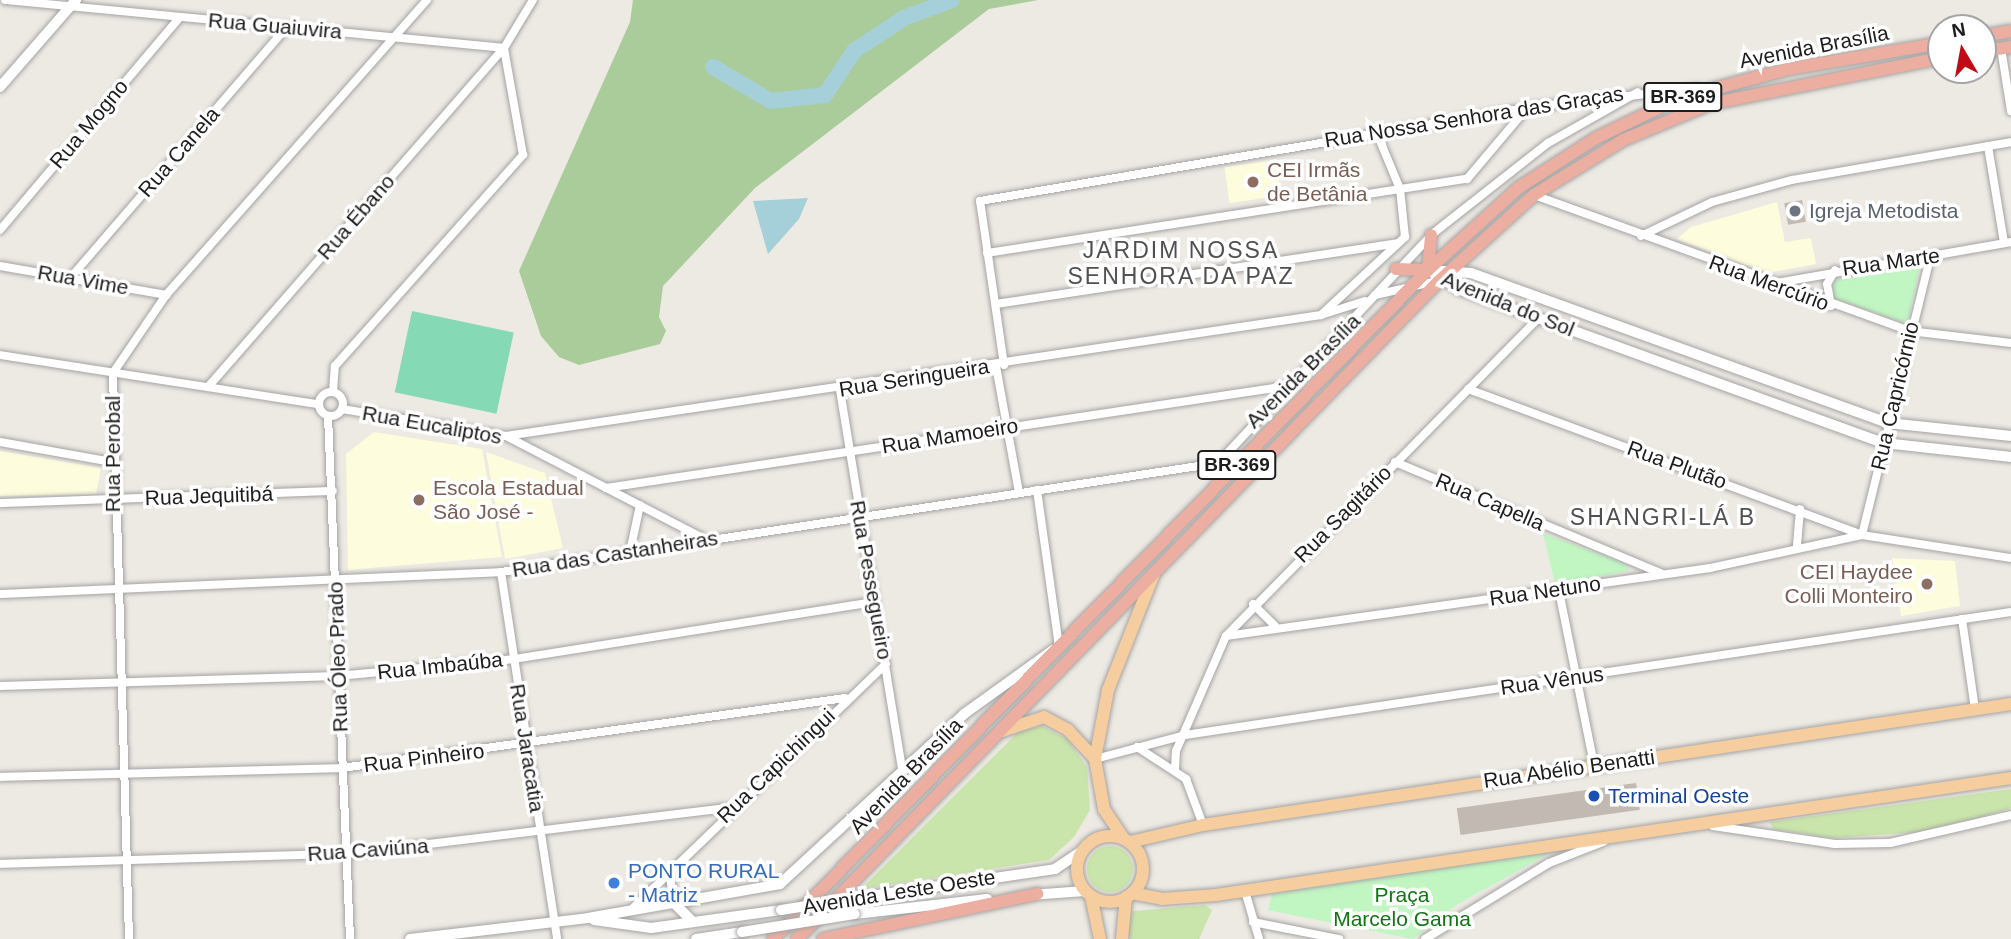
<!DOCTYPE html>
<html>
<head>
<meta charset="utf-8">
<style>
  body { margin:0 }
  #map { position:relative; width:2011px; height:939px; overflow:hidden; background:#ede9e3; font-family:Arial,sans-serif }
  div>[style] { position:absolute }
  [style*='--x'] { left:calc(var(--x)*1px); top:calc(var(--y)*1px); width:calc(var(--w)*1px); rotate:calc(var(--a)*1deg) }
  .education>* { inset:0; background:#fdfcdc; transform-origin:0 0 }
  .grass>* { inset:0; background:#cae5ab }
  .round { border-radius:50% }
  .forest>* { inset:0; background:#aacb9a }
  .park>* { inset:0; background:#c1f6c3 }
  .pitch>* { inset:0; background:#85d9b4; transform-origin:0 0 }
  .water>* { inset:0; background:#a5d0d9 }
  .river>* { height:16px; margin:-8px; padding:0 8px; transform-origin:8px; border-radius:8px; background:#a5d0d9 }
  .building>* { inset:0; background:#c2b9b3; transform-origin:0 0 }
  .roads { filter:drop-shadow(0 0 2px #a4a4a4) drop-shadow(0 0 2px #a4a4a4) }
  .minor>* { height:8px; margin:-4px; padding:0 4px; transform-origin:4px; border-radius:4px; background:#fff }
  .minor>.ring { margin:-4px; padding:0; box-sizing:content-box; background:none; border:8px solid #fff; border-radius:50% }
  .tertiary>* { height:10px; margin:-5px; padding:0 5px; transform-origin:5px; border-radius:5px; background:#fff }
  .primary>* { height:12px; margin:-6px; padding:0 6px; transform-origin:6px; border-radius:6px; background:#f6cd9f }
  .primary>.ring { margin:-6px; padding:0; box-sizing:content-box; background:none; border:12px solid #f6cd9f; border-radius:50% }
  .trunk>* { height:12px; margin:-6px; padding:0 6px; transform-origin:6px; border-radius:6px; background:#ecaea0 }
  .bridges { filter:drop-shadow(0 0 2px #a4a4a4) drop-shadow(0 0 2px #a4a4a4) }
  .tertiary-bridge>* { height:10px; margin:-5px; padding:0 5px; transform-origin:5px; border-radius:5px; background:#fff }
  .dots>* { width:19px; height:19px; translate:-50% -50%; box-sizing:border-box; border:4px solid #fff; border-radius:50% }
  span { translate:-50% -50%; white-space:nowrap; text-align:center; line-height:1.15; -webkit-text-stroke:7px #fff; paint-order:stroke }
  .shield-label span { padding:2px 5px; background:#fff; border:2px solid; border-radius:5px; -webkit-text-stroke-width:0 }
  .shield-label { font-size:19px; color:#1d1d1d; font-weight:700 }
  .street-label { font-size:21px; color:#1d1d1d }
  .education-label { font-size:21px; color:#785e54 }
  .left { translate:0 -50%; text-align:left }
  .right { translate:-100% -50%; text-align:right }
  .worship-label { font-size:21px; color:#5b616d }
  .transit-label { font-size:21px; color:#164399 }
  .shop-label { font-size:21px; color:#366cbe }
  .park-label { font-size:21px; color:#117415 }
  .neighbourhood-label { font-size:23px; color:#505050; letter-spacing:2px }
  .north { position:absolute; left:1927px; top:14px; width:70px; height:70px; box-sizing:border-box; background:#fff; border:2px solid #a5a5a5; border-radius:50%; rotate:350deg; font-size:19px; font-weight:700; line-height:28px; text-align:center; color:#1d1d1d }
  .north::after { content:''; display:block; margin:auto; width:24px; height:32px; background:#bf0b13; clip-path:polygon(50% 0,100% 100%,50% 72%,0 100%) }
</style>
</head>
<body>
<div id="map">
  <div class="education">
    <div style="left:1276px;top:160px;width:36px;height:52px;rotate:82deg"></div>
    <div style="clip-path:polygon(1777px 202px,1785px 242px,1811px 238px,1816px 264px,1767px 273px,1677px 239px,1691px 227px)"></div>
    <div style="clip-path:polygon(374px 432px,482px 449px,502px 557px,348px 570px,346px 454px)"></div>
    <div style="clip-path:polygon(0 451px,101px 468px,96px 494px,0 496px)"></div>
    <div style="clip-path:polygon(486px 452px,545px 473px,563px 548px,505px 559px)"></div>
    <div style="clip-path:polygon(1892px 558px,1955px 561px,1960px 606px,1901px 616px)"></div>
  </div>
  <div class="grass">
    <div style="clip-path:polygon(1042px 726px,1067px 739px,1087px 767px,1090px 810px,1074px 837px,1049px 860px,861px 889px,1018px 732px)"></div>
    <div style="clip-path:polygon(2011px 789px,2011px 808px,1935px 831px,1833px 838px,1773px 829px,1770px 822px)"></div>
    <div class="round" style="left:1087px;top:846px;width:46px;height:46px"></div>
    <div style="clip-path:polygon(1205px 905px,1212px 910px,1199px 939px,1130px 939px,1126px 924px,1133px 911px)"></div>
  </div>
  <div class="forest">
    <div style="clip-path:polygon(633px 0,1038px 0,989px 9px,755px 188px,663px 286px,659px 317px,666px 331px,660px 344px,579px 365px,559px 357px,541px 336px,519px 271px,630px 22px)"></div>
  </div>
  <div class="park">
    <div style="clip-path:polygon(1920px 266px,1907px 324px,1834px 298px,1834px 280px)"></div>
    <div style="clip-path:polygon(1543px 533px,1626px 564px,1629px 571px,1555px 584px)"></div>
    <div style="clip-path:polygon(1557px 849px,1458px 904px,1413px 939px,1268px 910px,1272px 894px)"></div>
  </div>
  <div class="pitch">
    <div style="left:412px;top:311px;width:104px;height:83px;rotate:12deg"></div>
  </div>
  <div class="water">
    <div style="clip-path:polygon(808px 198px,799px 219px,768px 254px,753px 201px)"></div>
  </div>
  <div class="river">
    <div style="--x:713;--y:67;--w:67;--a:30.4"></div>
    <div style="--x:771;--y:101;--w:54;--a:-6.3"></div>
    <div style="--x:825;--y:95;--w:53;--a:-56.6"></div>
    <div style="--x:854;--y:51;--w:60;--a:-33.4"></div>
    <div style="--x:904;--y:18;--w:51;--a:-20.6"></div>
  </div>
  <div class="building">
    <div style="left:1802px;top:200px;width:22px;height:18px;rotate:80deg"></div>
    <div style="left:1636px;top:783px;width:27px;height:181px;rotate:82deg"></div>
  </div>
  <div class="roads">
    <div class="minor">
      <div style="--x:5;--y:0;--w:501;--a:5.49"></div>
      <div style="--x:2001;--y:48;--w:64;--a:81"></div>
      <div style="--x:1988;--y:146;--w:98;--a:80.6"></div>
      <div style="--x:1534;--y:195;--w:399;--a:19.9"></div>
      <div style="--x:1909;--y:331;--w:103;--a:6.7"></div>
      <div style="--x:0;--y:230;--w:277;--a:-49.8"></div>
      <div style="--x:1641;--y:236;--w:79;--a:-25.6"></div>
      <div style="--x:1712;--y:202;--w:83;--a:-15.4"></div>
      <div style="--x:1792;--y:180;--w:222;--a:-9.8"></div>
      <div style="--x:987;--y:253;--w:486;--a:-8.8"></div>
      <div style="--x:1467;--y:179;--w:93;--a:-49.8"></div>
      <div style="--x:0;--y:266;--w:169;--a:9.9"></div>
      <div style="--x:72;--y:276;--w:329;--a:-49.2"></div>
      <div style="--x:1771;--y:284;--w:244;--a:-9.9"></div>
      <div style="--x:1375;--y:295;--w:64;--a:-12.7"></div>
      <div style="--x:996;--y:304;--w:406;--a:-8.6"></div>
      <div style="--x:1831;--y:306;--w:22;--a:-100"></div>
      <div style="--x:1827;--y:284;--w:16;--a:-60"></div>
      <div style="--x:1324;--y:314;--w:43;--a:-17.6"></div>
      <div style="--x:0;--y:355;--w:322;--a:8.8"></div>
      <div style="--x:1004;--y:365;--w:166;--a:-98.3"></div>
      <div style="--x:980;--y:201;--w:560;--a:-9.66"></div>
      <div style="--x:1532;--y:107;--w:168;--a:-6.5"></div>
      <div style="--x:996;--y:366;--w:129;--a:79.7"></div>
      <div style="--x:208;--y:387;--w:450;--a:-48.9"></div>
      <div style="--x:504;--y:48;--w:56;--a:-58.9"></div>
      <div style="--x:1468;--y:389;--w:420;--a:20.3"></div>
      <div style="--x:1862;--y:535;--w:151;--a:8.8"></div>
      <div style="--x:840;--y:390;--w:385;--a:80.7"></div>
      <div class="ring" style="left:319px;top:392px;width:16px;height:16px"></div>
      <div style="--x:333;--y:392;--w:26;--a:-86"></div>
      <div style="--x:335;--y:366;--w:283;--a:-48.3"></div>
      <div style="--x:523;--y:155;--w:109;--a:-100.1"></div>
      <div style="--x:342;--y:409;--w:166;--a:9.3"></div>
      <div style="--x:506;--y:436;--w:226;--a:27.4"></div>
      <div style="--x:328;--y:416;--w:523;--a:87.59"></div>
      <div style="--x:506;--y:436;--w:824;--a:-8.44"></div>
      <div style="--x:1321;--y:315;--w:115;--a:-42.9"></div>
      <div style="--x:1405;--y:237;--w:48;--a:-95.9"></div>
      <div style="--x:1400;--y:189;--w:63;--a:-112.5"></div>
      <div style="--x:0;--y:442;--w:114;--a:10.1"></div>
      <div style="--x:1395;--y:462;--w:288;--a:22.7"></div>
      <div style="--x:606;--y:488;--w:696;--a:-8.51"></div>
      <div style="--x:1037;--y:490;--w:158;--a:82"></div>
      <div style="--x:0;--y:503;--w:333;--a:-2.1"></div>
      <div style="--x:1797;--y:545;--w:36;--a:-85"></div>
      <div style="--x:630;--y:552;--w:48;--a:-78"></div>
      <div style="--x:501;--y:572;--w:371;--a:81.3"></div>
      <div style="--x:1559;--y:591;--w:177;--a:78.6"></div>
      <div style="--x:0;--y:594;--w:501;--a:-2.51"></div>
      <div style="--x:501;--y:572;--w:725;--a:-8.64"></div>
      <div style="--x:1218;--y:463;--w:312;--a:-46.9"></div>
      <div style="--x:1431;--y:235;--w:149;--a:-38.2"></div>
      <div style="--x:1548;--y:143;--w:103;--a:-29.5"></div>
      <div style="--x:1253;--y:604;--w:31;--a:45"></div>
      <div style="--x:1962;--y:619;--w:91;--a:81.8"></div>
      <div style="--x:1226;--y:636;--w:489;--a:-8"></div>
      <div style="--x:1710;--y:568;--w:156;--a:-12.2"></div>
      <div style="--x:1862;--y:535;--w:285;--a:-76.2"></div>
      <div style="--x:0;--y:686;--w:338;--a:-1.7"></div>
      <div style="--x:338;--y:676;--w:177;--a:-5.5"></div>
      <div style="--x:514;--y:659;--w:365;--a:-9"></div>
      <div style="--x:1137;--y:747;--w:59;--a:33.1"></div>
      <div style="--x:1186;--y:779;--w:49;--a:69.7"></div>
      <div style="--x:1095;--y:759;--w:93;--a:-14.9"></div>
      <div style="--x:1185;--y:735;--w:835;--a:-8.47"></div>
      <div style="--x:1175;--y:769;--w:18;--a:-87"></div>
      <div style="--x:1176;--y:751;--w:125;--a:-66.5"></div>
      <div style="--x:1226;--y:636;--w:445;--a:-45.5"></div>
      <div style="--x:0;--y:777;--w:342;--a:-1.5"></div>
      <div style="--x:342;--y:768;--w:508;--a:-7.92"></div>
      <div style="--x:1713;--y:826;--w:123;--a:8.4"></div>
      <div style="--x:1835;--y:844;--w:55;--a:-1"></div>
      <div style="--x:1890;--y:843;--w:124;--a:-13"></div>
      <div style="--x:0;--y:864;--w:346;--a:-1.7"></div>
      <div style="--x:346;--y:854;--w:390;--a:-6.9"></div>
      <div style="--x:669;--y:871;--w:32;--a:81"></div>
      <div style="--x:1245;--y:891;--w:50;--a:73.7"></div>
      <div style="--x:632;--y:909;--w:353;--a:-44"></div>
      <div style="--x:1253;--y:922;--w:88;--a:11.2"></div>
      <div style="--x:129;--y:939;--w:566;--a:-91.62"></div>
      <div style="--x:113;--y:373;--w:94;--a:-55.8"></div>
      <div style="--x:166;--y:295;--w:394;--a:-48.5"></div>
      <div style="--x:1425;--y:939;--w:145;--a:-31.5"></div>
      <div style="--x:1549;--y:863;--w:58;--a:-21.3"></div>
    </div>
    <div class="tertiary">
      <div style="--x:0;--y:87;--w:116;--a:-48.9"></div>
      <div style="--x:1428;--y:270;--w:36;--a:32"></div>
      <div style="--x:1458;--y:289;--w:453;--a:19.9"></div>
      <div style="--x:1884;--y:443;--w:128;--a:6.3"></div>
      <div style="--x:1428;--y:270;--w:43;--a:4"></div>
      <div style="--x:1471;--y:273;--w:443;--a:19.8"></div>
      <div style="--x:1888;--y:423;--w:124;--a:6"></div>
      <div style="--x:1030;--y:895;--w:55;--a:-4.2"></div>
      <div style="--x:864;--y:897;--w:193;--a:-8.3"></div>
      <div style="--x:1055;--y:869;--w:32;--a:-34"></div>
      <div style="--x:674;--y:903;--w:27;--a:45"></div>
      <div style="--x:855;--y:914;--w:133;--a:-6.5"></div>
      <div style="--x:594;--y:920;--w:58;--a:8"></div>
      <div style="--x:651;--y:928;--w:131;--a:-7.9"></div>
      <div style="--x:410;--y:939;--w:179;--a:-6.7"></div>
      <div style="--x:588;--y:918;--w:195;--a:-10"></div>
      <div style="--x:780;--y:884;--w:251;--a:-42.7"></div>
      <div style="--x:964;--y:714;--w:110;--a:-35.7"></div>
      <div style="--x:696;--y:939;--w:47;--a:-8.7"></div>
    </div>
    <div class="primary">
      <div style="--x:1002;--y:731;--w:44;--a:-18.4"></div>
      <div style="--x:1044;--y:717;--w:27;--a:28"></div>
      <div style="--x:1068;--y:730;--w:40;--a:47"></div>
      <div class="ring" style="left:1077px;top:836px;width:54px;height:54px"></div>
      <div style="--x:1124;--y:839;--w:36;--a:-124"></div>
      <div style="--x:1104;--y:809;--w:51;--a:-100.2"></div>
      <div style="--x:1095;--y:759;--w:70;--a:-79.3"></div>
      <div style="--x:1108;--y:690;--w:125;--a:-68.4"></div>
      <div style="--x:1130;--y:842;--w:75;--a:-13.1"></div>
      <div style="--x:1203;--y:825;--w:817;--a:-8.52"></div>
      <div style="--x:1132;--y:893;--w:31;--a:11"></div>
      <div style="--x:1162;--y:899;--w:54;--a:-4.2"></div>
      <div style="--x:1216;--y:895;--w:804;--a:-8.37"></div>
      <div style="--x:1091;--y:896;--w:44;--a:78.2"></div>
      <div style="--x:1122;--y:939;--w:42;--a:-84.6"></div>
    </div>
    <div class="trunk">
      <div style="--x:1983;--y:36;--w:28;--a:-10"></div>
      <div style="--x:1983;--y:51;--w:28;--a:-8"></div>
      <div style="--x:1396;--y:269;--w:32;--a:2"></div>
      <div style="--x:1428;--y:270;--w:35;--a:-85"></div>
      <div style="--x:773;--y:939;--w:936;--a:-45.61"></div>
      <div style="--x:1428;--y:270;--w:122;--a:-42.3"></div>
      <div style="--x:1518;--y:188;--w:93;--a:-32.7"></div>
      <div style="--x:1596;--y:138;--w:92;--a:-25.7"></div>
      <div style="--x:1679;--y:98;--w:114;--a:-14.8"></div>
      <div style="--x:1789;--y:69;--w:154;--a:-9.7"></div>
      <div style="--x:797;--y:939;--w:919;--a:-45.71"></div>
      <div style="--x:1439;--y:281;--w:128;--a:-42.2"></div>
      <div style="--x:1534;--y:195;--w:105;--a:-31.7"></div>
      <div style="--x:1623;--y:140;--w:94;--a:-22.5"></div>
      <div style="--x:1710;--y:104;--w:236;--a:-11.3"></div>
      <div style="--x:823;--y:939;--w:219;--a:-11.9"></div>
    </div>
  </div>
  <div class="bridges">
    <div class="tertiary-bridge">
      <div style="--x:781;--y:910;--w:84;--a:-8.9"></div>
      <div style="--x:742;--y:932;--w:114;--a:-9.1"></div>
    </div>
  </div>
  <div class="dots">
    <div style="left:1253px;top:182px;background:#8d6e63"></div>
    <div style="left:1795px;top:211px;background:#6b7280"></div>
    <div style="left:419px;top:500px;background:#8d6e63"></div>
    <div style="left:1927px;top:584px;background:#8d6e63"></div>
    <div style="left:1594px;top:796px;background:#1a4fb4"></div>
    <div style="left:614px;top:883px;background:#3f7fe0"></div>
  </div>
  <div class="shield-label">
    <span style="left:1683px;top:97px">BR-369</span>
    <span style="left:1237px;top:465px">BR-369</span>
  </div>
  <div class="street-label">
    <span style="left:275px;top:26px;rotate:5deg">Rua Guaiuvira</span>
    <span style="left:1814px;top:47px;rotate:-11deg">Avenida Brasília</span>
    <span style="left:1474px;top:117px;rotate:-9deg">Rua Nossa Senhora das Graças</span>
    <span style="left:89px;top:124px;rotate:-50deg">Rua Mogno</span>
    <span style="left:179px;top:152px;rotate:-49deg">Rua Canela</span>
    <span style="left:356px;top:217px;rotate:-49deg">Rua Ébano</span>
    <span style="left:1891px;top:262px;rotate:-8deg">Rua Marte</span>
    <span style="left:83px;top:280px;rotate:10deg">Rua Vime</span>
    <span style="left:1769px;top:283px;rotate:20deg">Rua Mercúrio</span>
    <span style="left:1508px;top:304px;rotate:22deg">Avenida do Sol</span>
    <span style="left:1303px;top:371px;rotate:-45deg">Avenida Brasília</span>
    <span style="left:914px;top:378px;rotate:-9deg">Rua Seringueira</span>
    <span style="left:1895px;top:396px;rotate:-77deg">Rua Capricórnio</span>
    <span style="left:432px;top:425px;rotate:10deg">Rua Eucaliptos</span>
    <span style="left:950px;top:436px;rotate:-9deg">Rua Mamoeiro</span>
    <span style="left:113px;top:454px;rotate:-90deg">Rua Perobal</span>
    <span style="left:1677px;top:465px;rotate:20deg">Rua Plutão</span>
    <span style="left:209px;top:496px;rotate:-2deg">Rua Jequitibá</span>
    <span style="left:1490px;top:502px;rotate:23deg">Rua Capella</span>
    <span style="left:1343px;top:514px;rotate:-45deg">Rua Sagitário</span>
    <span style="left:615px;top:554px;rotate:-9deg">Rua das Castanheiras</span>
    <span style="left:871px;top:580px;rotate:80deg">Rua Pessegueiro</span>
    <span style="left:1545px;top:591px;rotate:-8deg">Rua Netuno</span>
    <span style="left:338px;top:657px;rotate:-92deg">Rua Óleo Prado</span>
    <span style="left:440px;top:666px;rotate:-6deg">Rua Imbaúba</span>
    <span style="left:1552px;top:681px;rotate:-8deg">Rua Vênus</span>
    <span style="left:527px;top:748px;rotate:81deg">Rua Jaracatia</span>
    <span style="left:424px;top:758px;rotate:-7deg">Rua Pinheiro</span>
    <span style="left:776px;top:766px;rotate:-44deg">Rua Capichingui</span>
    <span style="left:1569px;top:769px;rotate:-8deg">Rua Abélio Benatti</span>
    <span style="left:906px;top:776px;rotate:-46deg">Avenida Brasília</span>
    <span style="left:368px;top:850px;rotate:-4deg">Rua Caviúna</span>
    <span style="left:899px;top:892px;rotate:-9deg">Avenida Leste Oeste</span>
  </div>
  <div class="education-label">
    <span class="left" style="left:1267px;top:182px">CEI Irmãs<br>de Betânia</span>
    <span class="left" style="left:433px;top:500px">Escola Estadual<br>São José -</span>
    <span class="right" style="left:1913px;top:584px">CEI Haydee<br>Colli Monteiro</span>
  </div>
  <div class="worship-label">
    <span class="left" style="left:1809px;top:211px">Igreja Metodista</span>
  </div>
  <div class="transit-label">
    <span class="left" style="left:1608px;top:796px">Terminal Oeste</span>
  </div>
  <div class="shop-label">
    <span class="left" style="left:628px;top:883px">PONTO RURAL<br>- Matriz</span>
  </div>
  <div class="park-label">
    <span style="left:1402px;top:907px">Praça<br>Marcelo Gama</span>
  </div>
  <div class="neighbourhood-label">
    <span style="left:1181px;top:263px">JARDIM NOSSA<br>SENHORA DA PAZ</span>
    <span style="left:1663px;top:517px">SHANGRI-LÁ B</span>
  </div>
  <div class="north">N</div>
</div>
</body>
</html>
